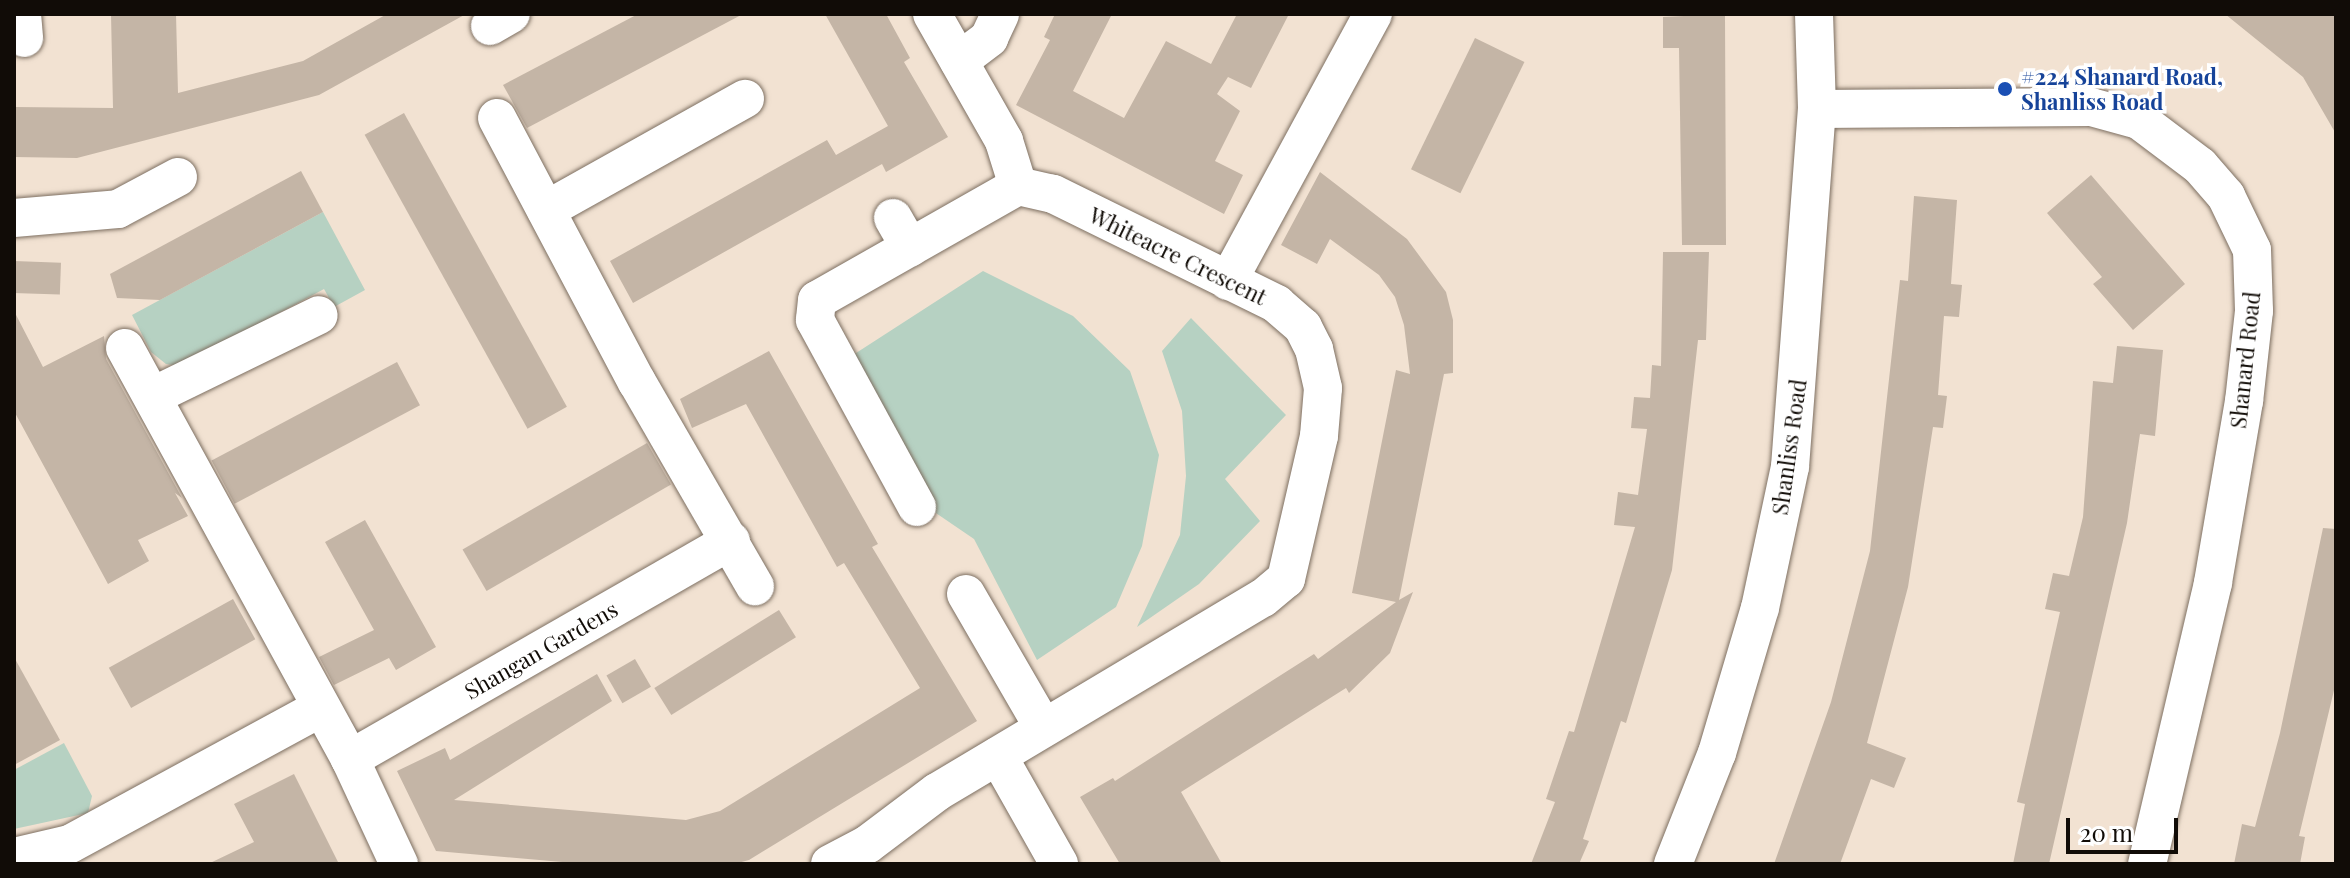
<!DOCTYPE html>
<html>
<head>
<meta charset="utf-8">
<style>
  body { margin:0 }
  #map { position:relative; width:2350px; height:878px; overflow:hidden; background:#f2e2d2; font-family:"Playfair Display",serif }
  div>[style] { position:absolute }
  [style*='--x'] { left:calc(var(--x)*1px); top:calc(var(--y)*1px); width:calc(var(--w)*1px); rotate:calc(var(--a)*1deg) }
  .green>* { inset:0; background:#b6d1c2 }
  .building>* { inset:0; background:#c4b5a6; transform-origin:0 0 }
  .roads { filter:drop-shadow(0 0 2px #7d6f61) drop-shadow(0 0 2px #7d6f61) }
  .minor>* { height:38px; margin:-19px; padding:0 19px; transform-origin:19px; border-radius:19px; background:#fff }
  .dots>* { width:22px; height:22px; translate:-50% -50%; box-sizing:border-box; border:4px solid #fff; border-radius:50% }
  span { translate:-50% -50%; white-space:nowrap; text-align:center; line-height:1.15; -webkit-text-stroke:7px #fff; paint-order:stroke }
  .transit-label { font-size:22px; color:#164399; font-weight:700 }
  .left { translate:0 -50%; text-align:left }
  .street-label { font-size:22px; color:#110c07 }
  .frame { position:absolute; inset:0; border:16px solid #110c07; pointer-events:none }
  .scale { position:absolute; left:2066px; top:818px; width:112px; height:36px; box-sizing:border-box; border:4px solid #110c07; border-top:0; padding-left:10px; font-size:24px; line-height:28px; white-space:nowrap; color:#110c07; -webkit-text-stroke:6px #fff; paint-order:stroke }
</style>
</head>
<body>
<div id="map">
  <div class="green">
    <div style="clip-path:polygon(323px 212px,365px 290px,334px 307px,324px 289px,180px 366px,166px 364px,151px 352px,132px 315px)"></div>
    <div style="clip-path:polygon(983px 271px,1073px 316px,1130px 371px,1159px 455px,1142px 546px,1116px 607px,1037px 660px,974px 539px,930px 509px,853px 355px)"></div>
    <div style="clip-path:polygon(1191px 318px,1286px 415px,1225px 479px,1260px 521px,1199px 584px,1137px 627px,1180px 535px,1186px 476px,1182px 411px,1162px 351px)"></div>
    <div style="clip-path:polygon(64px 743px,92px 796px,88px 813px,14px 829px,14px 770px)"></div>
  </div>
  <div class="building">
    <div style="clip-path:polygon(111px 14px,176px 14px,178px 93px,303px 61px,387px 14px,466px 14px,319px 95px,77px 158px,14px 157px,14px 107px,113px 108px)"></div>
    <div style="clip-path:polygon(638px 14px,743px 14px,527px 128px,503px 85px)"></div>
    <div style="clip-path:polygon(825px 14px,886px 14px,910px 58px,904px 62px,948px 137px,886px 172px,882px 164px,633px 303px,610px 261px,827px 140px,836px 155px,888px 126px)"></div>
    <div style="clip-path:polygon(1055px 14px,1112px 14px,1073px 91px,1124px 118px,1166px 41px,1211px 64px,1237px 14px,1289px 14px,1251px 88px,1228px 77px,1217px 94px,1240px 111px,1215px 161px,1243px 175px,1224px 214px,1016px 105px,1050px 40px,1044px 37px)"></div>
    <div style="clip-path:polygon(1725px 14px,1726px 245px,1682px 245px,1679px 48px,1663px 48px,1663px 17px)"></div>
    <div style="clip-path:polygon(2225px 14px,2336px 14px,2336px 134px,2303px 77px)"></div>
    <div style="left:1475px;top:38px;width:55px;height:146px;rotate:26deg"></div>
    <div style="left:404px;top:113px;width:336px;height:45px;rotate:61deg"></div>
    <div style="clip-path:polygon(301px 171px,323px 212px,160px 300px,117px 298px,110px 274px)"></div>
    <div style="clip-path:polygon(1320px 172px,1407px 239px,1446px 292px,1453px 320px,1453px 373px,1444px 374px,1399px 600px,1413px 592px,1390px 653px,1349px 693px,1346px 688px,1181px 792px,1222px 864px,1120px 864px,1080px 797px,1113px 778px,1115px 781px,1314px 654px,1318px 659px,1396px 602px,1352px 593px,1396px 370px,1410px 374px,1404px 325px,1395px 297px,1379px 275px,1330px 239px,1317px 264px,1281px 245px)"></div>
    <div style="clip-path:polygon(2091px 175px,2185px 284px,2133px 330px,2093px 284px,2102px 277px,2047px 213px)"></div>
    <div style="clip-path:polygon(1914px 196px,1957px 200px,1951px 284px,1962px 285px,1959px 317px,1944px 316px,1938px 395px,1947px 396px,1943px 428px,1933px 427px,1908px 587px,1867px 743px,1906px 758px,1894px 788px,1871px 779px,1840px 864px,1774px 864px,1831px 702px,1870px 551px,1900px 280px,1908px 281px)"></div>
    <div style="clip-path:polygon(1663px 252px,1709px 252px,1706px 340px,1698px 340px,1672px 570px,1626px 723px,1621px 721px,1583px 839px,1589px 841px,1579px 864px,1531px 864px,1555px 802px,1546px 799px,1569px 731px,1574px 732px,1635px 527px,1614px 525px,1618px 492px,1638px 495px,1647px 429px,1631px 428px,1634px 397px,1650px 398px,1652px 365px,1661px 366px)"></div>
    <div style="left:14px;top:261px;width:47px;height:32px;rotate:2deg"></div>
    <div style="clip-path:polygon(14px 311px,43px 367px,104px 336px,106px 359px,182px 498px,175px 493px,188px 516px,138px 540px,149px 561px,108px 584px,14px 411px)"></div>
    <div style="clip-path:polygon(2117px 346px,2163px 350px,2155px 436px,2140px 434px,2127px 523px,2049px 864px,2013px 864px,2025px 804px,2017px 802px,2060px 612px,2045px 609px,2053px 573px,2069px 576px,2083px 517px,2093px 381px,2113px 383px)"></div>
    <div style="clip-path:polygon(769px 351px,878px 544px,872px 547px,977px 721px,749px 860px,734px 864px,585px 864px,436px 851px,397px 771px,445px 748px,450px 760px,597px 674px,612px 701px,454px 800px,686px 820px,720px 811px,920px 688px,844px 563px,837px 567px,746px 404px,692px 428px,680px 399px)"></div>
    <div style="left:397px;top:362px;width:49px;height:210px;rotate:62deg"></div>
    <div style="left:647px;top:443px;width:48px;height:213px;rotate:60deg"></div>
    <div style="clip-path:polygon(365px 520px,436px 647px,396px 670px,389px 658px,334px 685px,319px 657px,374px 630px,325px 542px)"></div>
    <div style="clip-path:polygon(2323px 528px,2336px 529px,2336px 682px,2299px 836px,2305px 837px,2300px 864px,2234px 864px,2242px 824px,2255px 827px,2280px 733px)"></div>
    <div style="left:233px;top:599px;width:46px;height:142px;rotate:61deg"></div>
    <div style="left:779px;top:610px;width:32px;height:147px;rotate:58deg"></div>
    <div style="clip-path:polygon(14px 657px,60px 740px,14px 765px)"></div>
    <div style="left:635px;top:659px;width:32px;height:33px;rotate:60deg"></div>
    <div style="clip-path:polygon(294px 774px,339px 864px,208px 864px,254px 842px,234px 804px)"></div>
  </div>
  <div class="roads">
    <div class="minor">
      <div style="--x:22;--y:14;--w:24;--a:85"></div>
      <div style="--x:932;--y:14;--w:146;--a:60.4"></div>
      <div style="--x:1004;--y:141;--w:47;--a:72.7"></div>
      <div style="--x:490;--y:26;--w:24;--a:-30"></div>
      <div style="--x:959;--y:61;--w:38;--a:-37"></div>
      <div style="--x:989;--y:38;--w:26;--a:-65"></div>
      <div style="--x:1817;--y:109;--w:274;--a:-0.4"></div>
      <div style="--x:2091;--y:107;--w:50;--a:15.2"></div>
      <div style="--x:2139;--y:120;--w:76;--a:37"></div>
      <div style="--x:2200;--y:166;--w:40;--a:49"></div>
      <div style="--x:2226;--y:196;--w:60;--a:64.3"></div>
      <div style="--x:2252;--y:250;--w:61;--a:88.1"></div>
      <div style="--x:2254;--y:311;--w:91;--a:96.3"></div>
      <div style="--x:2244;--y:401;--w:185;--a:99.7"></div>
      <div style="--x:2213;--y:583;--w:289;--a:103.2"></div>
      <div style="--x:497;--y:118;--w:299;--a:62.1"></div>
      <div style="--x:637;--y:382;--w:236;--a:60"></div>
      <div style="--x:546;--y:210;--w:228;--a:-29.2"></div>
      <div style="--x:14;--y:218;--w:104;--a:-4.9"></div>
      <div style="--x:118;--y:209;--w:68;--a:-28.1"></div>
      <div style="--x:893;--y:218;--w:34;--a:60"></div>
      <div style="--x:1228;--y:281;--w:304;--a:-61.5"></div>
      <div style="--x:125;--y:348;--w:469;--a:61.3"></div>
      <div style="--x:350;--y:759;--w:116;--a:65"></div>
      <div style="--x:155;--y:395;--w:182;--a:-26"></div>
      <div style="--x:966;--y:594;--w:154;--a:59.9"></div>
      <div style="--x:998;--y:756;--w:124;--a:60.5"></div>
      <div style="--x:350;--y:759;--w:439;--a:-29.8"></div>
      <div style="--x:14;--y:857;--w:57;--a:-13.1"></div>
      <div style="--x:70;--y:844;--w:285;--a:-28.5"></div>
      <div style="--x:830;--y:864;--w:43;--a:-27.8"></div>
      <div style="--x:868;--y:844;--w:86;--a:-37"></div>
      <div style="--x:937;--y:792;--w:379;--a:-30.8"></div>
      <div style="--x:1263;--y:598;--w:30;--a:-40"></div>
      <div style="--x:1286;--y:579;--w:147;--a:-77"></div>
      <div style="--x:1319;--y:436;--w:48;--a:-85.2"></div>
      <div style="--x:1323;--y:388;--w:40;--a:-103"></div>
      <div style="--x:1314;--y:349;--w:25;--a:-117"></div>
      <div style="--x:1303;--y:327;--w:35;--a:-139"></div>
      <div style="--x:1277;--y:304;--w:250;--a:-153.8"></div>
      <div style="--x:1053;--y:194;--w:36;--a:-167"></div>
      <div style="--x:1018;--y:186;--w:231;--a:150.4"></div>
      <div style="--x:817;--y:300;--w:20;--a:96"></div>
      <div style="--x:815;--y:320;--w:213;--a:61.4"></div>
      <div style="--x:1673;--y:864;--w:119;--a:-68.4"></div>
      <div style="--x:1717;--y:753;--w:151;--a:-73.5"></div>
      <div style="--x:1760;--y:608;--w:144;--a:-78"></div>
      <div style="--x:1790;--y:467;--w:359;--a:-85.7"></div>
      <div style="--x:1817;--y:109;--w:95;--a:-91.8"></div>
    </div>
  </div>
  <div class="dots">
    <div style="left:2005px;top:89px;background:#1a4fb4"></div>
  </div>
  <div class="transit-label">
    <span class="left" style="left:2021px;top:89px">#224 Shanard Road,<br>Shanliss Road</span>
  </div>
  <div class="street-label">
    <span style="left:1178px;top:256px;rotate:26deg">Whiteacre Crescent</span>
    <span style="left:2245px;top:360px;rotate:-84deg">Shanard Road</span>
    <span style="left:1789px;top:447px;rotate:-82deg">Shanliss Road</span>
    <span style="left:541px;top:650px;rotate:-30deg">Shangan Gardens</span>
  </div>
  <div class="frame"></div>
  <div class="scale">20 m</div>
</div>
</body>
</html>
